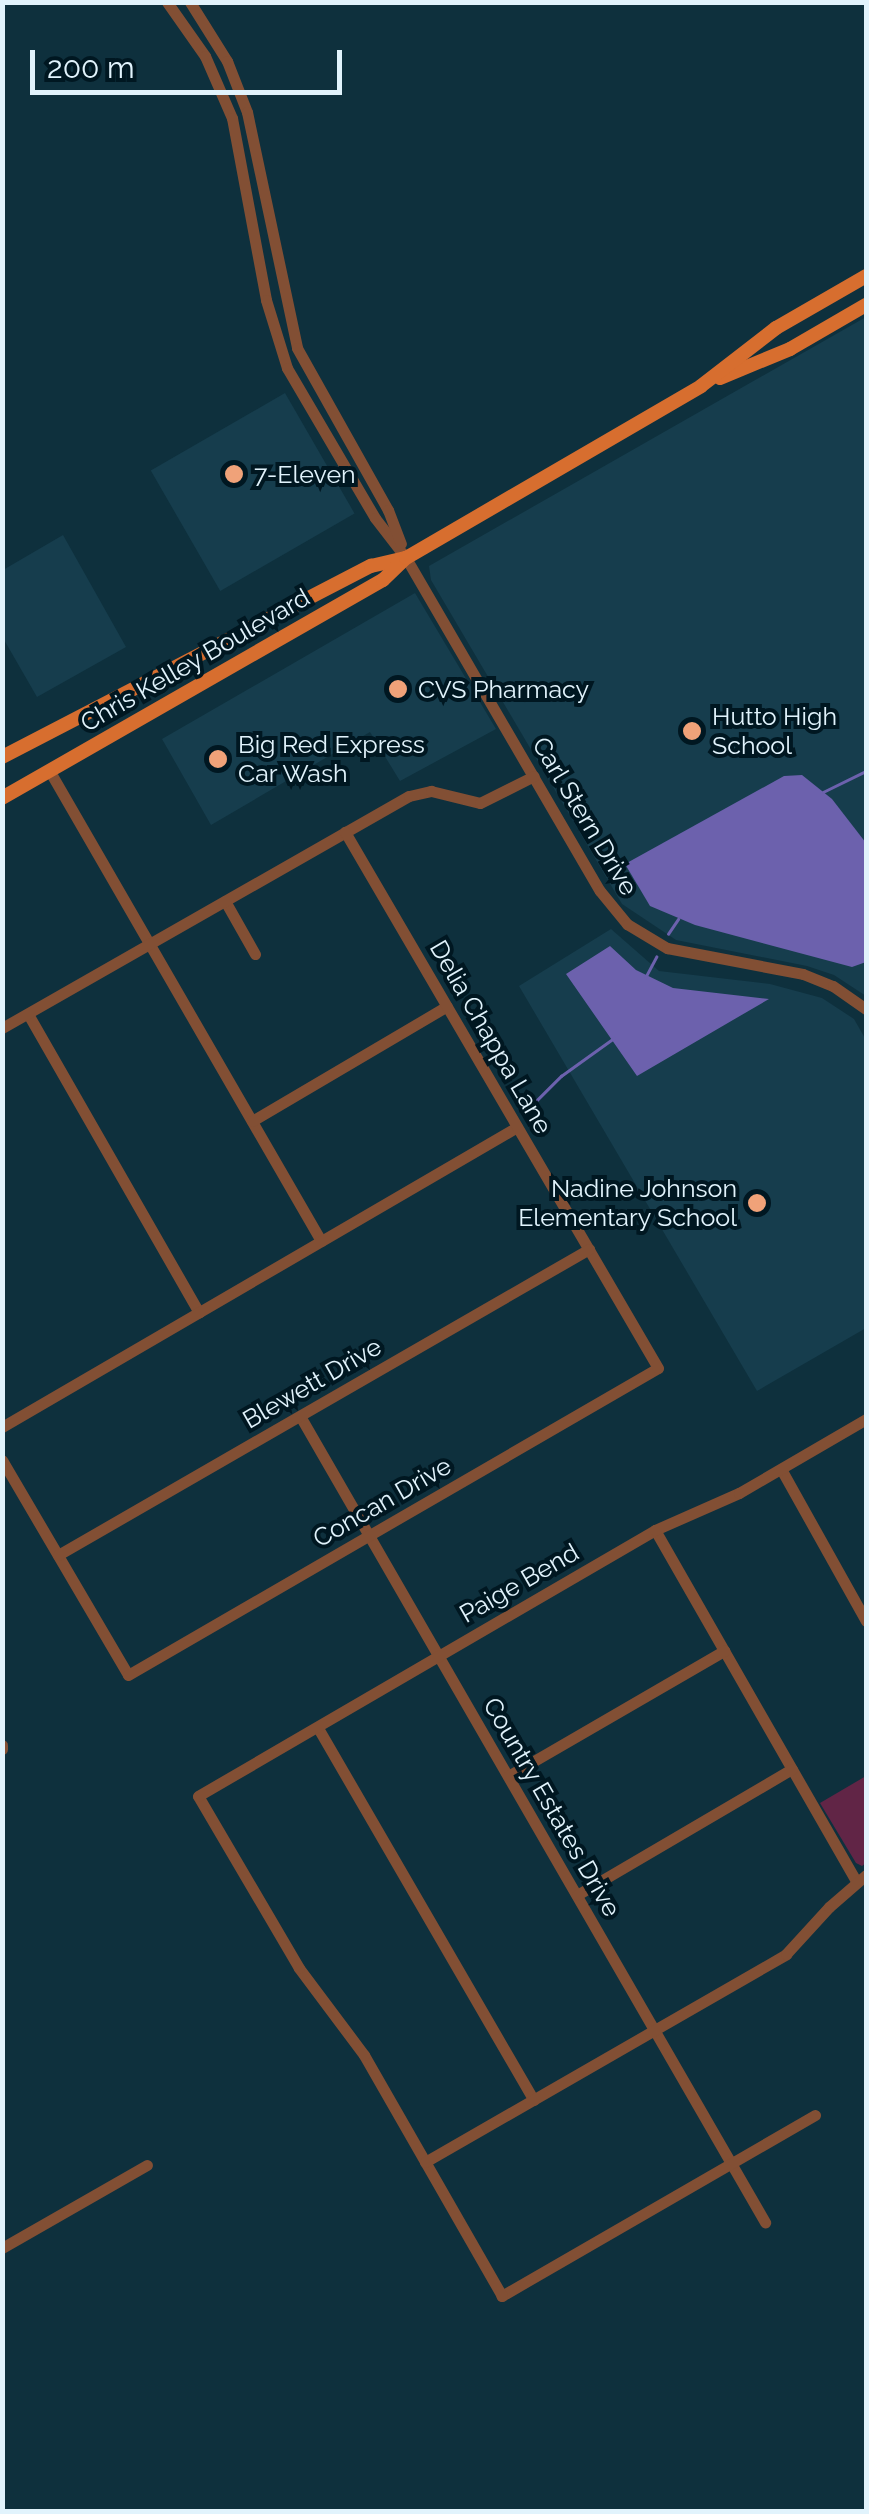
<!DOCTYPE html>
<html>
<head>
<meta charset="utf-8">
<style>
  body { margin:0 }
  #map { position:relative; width:869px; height:2514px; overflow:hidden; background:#0e303d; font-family:Raleway,sans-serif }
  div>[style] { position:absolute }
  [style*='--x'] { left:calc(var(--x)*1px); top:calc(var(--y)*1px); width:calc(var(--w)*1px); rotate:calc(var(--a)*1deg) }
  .built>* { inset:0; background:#163d4d; transform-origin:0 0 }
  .green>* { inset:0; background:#612546 }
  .water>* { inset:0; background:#6c61ad }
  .stream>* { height:2.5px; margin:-1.25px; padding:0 1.25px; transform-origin:1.25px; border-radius:1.25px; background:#6c61ad }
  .minor>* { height:11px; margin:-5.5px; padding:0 5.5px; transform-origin:5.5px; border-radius:5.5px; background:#824f34 }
  .major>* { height:14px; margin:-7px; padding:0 7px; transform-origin:7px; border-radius:7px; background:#d76e2f }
  .dots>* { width:28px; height:28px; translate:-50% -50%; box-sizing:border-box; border:5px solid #001721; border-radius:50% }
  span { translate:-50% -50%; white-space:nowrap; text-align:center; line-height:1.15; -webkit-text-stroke:8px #001721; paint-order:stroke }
  .poi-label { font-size:25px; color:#e1f3fc }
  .left { translate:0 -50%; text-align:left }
  .right { translate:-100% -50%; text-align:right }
  .street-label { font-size:25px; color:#e1f3fc }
  .frame { position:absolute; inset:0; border:5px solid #e1f3fc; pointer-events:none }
  .scale { position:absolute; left:30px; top:50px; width:312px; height:45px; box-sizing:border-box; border:5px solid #e1f3fc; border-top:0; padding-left:12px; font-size:30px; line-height:35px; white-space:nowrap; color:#e1f3fc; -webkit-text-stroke:8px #001721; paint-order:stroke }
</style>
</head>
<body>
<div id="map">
  <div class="built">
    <div style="clip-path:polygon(866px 317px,866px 996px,834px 975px,807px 966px,676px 940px,622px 904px,431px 580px,429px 566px)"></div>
    <div style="left:285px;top:393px;width:139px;height:155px;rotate:60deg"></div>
    <div style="clip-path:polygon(63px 535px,126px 647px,37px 697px,3px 638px,3px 570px)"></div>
    <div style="clip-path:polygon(415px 593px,496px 729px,400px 781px,370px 732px,211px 825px,162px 739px)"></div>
    <div style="clip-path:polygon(611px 929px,659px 971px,770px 984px,822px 998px,854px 1019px,866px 1040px,866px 1328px,757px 1391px,519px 986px)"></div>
  </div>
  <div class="green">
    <div style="clip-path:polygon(866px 1776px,866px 1863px,862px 1866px,856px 1863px,820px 1803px)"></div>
  </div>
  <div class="water">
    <div style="clip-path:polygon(802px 775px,832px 799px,866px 843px,866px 962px,852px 967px,695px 925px,650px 906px,625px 864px,784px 776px)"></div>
    <div style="clip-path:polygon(610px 946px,636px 970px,673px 988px,769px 999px,637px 1076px,566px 974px)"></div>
  </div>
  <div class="stream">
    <div style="--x:823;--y:792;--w:48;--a:-26"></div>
    <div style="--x:668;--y:934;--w:18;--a:-56"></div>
    <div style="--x:645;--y:978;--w:24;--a:-62"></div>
    <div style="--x:535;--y:1102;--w:37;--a:-45"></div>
    <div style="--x:561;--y:1076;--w:65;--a:-35.6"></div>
  </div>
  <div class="minor">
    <div style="--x:167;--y:2;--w:66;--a:54.9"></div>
    <div style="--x:205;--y:56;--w:68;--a:66.5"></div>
    <div style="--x:232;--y:118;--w:185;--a:79.4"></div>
    <div style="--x:266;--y:300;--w:71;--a:72.8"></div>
    <div style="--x:287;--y:368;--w:174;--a:59.6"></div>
    <div style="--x:375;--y:518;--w:51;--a:52.2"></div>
    <div style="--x:406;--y:558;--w:385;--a:59.8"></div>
    <div style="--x:600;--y:891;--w:43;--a:50.7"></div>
    <div style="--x:627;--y:924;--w:47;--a:31"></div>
    <div style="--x:667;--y:948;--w:138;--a:10.8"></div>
    <div style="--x:803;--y:974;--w:32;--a:22"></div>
    <div style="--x:833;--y:986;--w:40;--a:34.9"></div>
    <div style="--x:190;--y:2;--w:70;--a:57.9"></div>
    <div style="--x:227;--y:61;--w:55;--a:68.6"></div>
    <div style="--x:247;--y:112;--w:241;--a:78"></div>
    <div style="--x:297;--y:348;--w:186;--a:60.7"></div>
    <div style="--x:388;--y:510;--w:36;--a:69"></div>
    <div style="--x:49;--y:770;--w:544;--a:59.99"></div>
    <div style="--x:225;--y:901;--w:61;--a:60.5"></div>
    <div style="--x:28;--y:1014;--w:344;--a:60.2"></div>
    <div style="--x:2;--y:1028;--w:468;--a:-29.7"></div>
    <div style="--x:409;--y:796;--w:23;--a:-13"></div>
    <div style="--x:431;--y:791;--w:50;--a:13.8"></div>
    <div style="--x:480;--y:803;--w:60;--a:-26.6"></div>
    <div style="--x:252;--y:1121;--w:226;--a:-30.5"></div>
    <div style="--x:300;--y:1416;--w:931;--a:60.02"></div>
    <div style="--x:2;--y:1427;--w:596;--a:-30.22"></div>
    <div style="--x:2;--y:1460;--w:249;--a:59.6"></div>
    <div style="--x:128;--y:1675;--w:612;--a:-30.08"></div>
    <div style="--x:658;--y:1368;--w:621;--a:-120.28"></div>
    <div style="--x:781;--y:1469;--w:174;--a:60.8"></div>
    <div style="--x:655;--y:1530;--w:404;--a:60.2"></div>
    <div style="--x:58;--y:1555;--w:613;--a:-29.95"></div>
    <div style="--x:318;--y:1728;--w:430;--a:59.9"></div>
    <div style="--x:2;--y:1745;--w:4;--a:90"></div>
    <div style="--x:508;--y:1776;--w:250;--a:-30.1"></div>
    <div style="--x:577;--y:1895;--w:249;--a:-30.4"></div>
    <div style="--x:815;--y:2115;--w:362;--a:150"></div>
    <div style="--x:502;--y:2296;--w:278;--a:-119.8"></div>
    <div style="--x:364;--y:2055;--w:109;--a:-126.8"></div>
    <div style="--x:299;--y:1968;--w:199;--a:-120.4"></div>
    <div style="--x:198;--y:1796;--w:529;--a:-30.2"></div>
    <div style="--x:655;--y:1530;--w:92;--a:-23.8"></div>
    <div style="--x:739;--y:1493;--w:147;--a:-30.2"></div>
    <div style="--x:425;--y:2162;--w:417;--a:-29.9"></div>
    <div style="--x:786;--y:1954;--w:64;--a:-47.5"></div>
    <div style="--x:829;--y:1907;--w:49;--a:-40.9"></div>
    <div style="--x:2;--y:2248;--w:167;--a:-29.8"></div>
  </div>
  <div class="major">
    <div style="--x:720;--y:378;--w:76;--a:-22.5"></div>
    <div style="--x:790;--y:349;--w:88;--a:-30.1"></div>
    <div style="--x:2;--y:757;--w:416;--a:-27.4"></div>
    <div style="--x:371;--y:566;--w:35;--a:-13"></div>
    <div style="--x:2;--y:798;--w:439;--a:-29.8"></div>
    <div style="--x:383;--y:580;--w:32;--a:-44"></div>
    <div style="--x:406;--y:558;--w:341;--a:-30.2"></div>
    <div style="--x:701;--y:386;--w:95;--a:-37.7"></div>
    <div style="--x:776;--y:328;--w:104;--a:-30"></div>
  </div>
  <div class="dots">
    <div style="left:234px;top:474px;background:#f0a279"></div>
    <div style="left:398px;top:689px;background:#f0a279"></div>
    <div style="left:692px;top:731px;background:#f0a279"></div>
    <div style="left:218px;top:759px;background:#f0a279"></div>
    <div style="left:757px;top:1203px;background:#f0a279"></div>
  </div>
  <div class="poi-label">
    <span class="left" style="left:254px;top:474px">7-Eleven</span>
    <span class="left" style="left:418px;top:689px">CVS Pharmacy</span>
    <span class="left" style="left:712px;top:731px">Hutto High<br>School</span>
    <span class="left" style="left:238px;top:759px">Big Red Express<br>Car Wash</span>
    <span class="right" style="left:737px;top:1203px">Nadine Johnson<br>Elementary School</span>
  </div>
  <div class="street-label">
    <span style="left:195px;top:660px;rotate:-30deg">Chris Kelley Boulevard</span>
    <span style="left:585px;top:816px;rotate:59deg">Carl Stern Drive</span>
    <span style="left:491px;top:1037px;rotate:60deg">Delia Chappa Lane</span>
    <span style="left:312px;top:1383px;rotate:-30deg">Blewett Drive</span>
    <span style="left:382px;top:1502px;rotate:-30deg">Concan Drive</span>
    <span style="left:519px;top:1583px;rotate:-30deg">Paige Bend</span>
    <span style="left:552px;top:1807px;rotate:60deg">Country Estates Drive</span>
  </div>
  <div class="frame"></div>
  <div class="scale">200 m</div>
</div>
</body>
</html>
